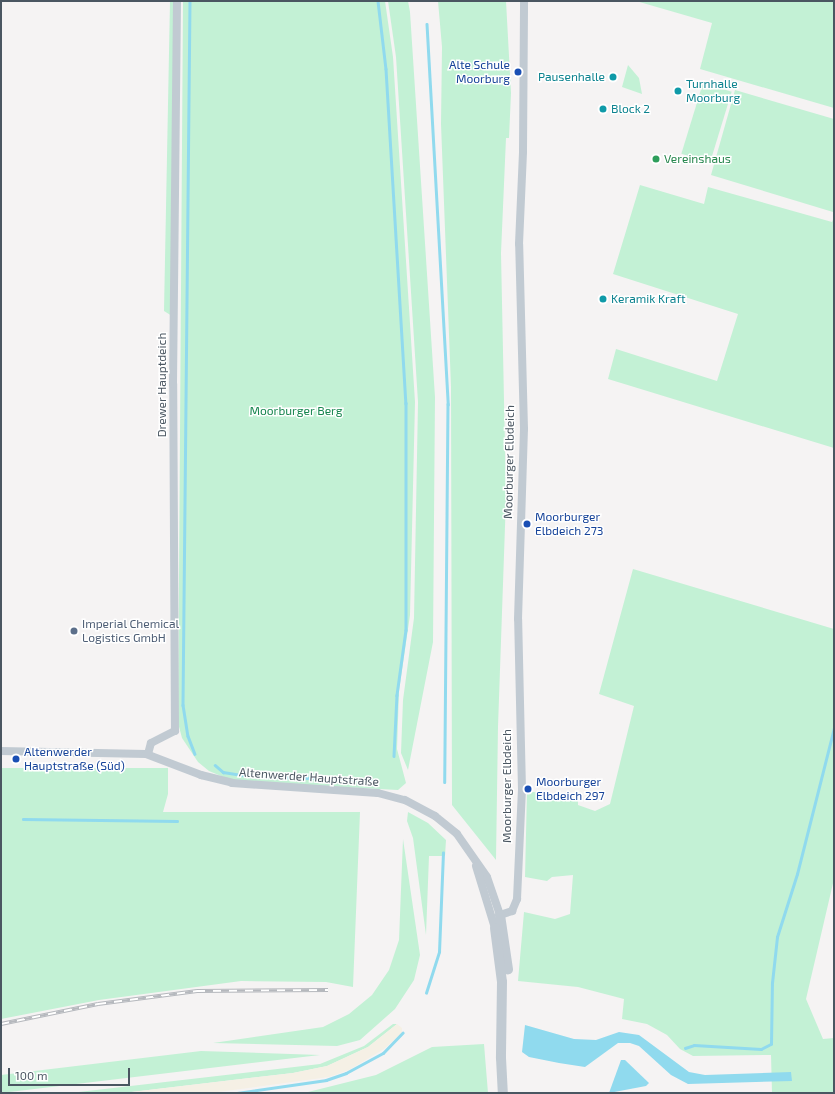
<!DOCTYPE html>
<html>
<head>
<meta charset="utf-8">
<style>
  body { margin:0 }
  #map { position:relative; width:835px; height:1094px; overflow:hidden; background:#f5f3f3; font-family:"Exo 2",sans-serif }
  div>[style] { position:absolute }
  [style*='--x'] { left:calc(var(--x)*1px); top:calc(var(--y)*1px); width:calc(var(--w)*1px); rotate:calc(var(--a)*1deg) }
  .green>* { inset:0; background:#c3f1d5; transform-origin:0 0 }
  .sand>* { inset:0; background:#f5f0e5 }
  .water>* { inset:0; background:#90daee }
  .stream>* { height:2.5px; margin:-1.25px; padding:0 1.25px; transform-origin:1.25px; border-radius:1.25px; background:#90daee }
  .minor>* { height:8px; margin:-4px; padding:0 4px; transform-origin:4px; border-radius:4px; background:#c1cad2 }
  .tertiary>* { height:10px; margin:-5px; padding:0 5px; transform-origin:5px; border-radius:5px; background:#c1cad2 }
  .rail>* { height:4px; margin-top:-2px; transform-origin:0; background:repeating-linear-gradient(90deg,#fff 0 8px,#b5b8bd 0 16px); box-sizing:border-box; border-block:1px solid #b5b8bd }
  .dots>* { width:11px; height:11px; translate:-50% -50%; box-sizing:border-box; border:2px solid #fff; border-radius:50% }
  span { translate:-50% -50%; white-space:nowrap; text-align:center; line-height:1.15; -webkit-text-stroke:3px #fff; paint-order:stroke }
  .transit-label { font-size:12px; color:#164399 }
  .right { translate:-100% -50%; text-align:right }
  .left { translate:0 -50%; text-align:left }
  .culture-label { font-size:12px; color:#0d838f }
  .leisure-label { font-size:12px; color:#27864d }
  .street-label { font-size:12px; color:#4a5661 }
  .park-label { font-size:12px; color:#17864f }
  .service-label { font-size:12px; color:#4e5e75 }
  .frame { position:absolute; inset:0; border:2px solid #4a5661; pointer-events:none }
  .scale { position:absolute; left:8px; top:1068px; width:122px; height:18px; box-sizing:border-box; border:2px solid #4a5661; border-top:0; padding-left:5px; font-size:12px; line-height:14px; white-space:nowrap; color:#4a5661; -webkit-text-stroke:3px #fff; paint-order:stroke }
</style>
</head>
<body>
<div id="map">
  <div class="green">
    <div style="clip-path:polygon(170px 1px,175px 1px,172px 316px,164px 311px)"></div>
    <div style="clip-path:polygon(183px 1px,385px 1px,393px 57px,415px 402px,410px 615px,399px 691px,397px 749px,406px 783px,398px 790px,233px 781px,209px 771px,198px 762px,182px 738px,178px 723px)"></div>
    <div style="clip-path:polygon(388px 1px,408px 1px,410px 12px,435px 397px,433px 642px,408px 770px,401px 753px,403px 700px,414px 618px,418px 402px,396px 57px)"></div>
    <div style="clip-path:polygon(438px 1px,506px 1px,511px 93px,509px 138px,506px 138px,501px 253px,506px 498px,498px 727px,496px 860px,452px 805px,451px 387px,441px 124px,442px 47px)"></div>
    <div style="clip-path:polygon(636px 1px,834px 1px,834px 108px,700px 69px,712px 23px)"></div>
    <div style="clip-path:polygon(628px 65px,639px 78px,642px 94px,622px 87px)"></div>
    <div style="left:703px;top:83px;width:30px;height:74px;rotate:17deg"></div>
    <div style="clip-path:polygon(735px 90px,834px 119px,833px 212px,711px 175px)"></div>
    <div style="clip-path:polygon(640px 185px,704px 204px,708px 187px,832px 222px,834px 217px,834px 448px,608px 379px,616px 349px,717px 381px,738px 314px,613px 274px)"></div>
    <div style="clip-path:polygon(633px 569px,834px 629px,834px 879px,806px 999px,823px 1039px,834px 1038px,834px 1093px,772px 1093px,771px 1055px,693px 1056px,680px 1049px,667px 1035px,647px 1024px,622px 1019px,624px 999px,578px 987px,518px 981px,524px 912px,555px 919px,570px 914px,573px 875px,552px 877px,547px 881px,525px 877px,527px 791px,578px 799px,578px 805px,595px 811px,610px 804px,634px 706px,599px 694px)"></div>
    <div style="clip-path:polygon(1px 768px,168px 768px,168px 794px,163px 812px,360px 812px,353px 987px,326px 982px,241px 981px,99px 1000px,1px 1019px)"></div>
    <div style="clip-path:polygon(408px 812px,428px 823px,446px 840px,445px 856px,429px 856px,426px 935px,413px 838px,407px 821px)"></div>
    <div style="clip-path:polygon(403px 839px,420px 955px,414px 980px,395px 1009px,360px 1040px,337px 1046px,213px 1043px,323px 1027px,349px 1014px,372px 995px,389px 970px,399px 940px)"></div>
    <div style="clip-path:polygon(393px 1024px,397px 1024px,368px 1047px,327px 1066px,293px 1073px,123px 1093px,70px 1093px,320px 1064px,364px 1046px)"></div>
    <div style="clip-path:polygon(484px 1044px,488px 1093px,304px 1093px,376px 1075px,432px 1047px)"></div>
    <div style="clip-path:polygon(201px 1051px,320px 1055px,1px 1093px,1px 1075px)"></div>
  </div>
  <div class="sand">
    <div style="clip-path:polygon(397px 1024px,402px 1028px,402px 1033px,384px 1049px,349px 1070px,329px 1077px,211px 1093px,123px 1093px,293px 1073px,327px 1066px,368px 1047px)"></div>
  </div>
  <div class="water">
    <div style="clip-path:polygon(525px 1025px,574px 1039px,596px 1040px,619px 1032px,639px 1035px,689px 1072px,705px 1075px,791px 1072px,792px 1081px,688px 1084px,671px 1075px,639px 1046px,630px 1043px,618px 1043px,585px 1067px,559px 1063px,529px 1057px,522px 1052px)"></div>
    <div style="clip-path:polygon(621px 1060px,625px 1060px,649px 1083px,646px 1086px,609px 1093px)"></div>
  </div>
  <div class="stream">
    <div style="--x:190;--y:1;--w:704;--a:90.57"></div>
    <div style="--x:183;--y:705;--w:31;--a:81"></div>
    <div style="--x:188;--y:736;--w:19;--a:69"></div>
    <div style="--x:378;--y:1;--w:68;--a:83.3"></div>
    <div style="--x:386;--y:69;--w:335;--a:86.6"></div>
    <div style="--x:406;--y:403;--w:227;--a:90"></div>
    <div style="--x:406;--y:630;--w:66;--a:97.9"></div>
    <div style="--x:397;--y:695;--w:61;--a:92.8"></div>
    <div style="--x:427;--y:24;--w:381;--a:86.8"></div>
    <div style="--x:448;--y:404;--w:378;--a:90.5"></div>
    <div style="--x:215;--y:765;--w:11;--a:41"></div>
    <div style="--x:223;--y:772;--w:26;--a:9"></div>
    <div style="--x:249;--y:776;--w:123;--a:1.9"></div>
    <div style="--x:23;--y:819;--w:154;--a:0.7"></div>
    <div style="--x:426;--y:993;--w:43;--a:-72.4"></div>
    <div style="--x:439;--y:952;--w:99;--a:-87.7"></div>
    <div style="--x:685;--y:1048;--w:9;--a:-18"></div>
    <div style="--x:694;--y:1045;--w:67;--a:3.4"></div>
    <div style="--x:761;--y:1049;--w:11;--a:-27"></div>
    <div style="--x:771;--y:1044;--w:61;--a:-89.1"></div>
    <div style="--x:772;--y:983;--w:46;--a:-83.8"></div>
    <div style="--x:777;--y:937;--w:66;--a:-72.4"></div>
    <div style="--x:797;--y:874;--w:151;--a:-75.8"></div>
    <div style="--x:237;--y:1093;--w:90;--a:-8.3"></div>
    <div style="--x:326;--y:1080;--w:21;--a:-19"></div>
    <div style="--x:346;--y:1073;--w:42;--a:-28.4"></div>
    <div style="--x:383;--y:1053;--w:28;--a:-46"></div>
  </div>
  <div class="minor">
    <div style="--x:1;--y:751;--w:145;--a:1.2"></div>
    <div style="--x:146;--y:754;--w:59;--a:20.9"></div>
    <div style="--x:201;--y:775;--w:32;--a:14"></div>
    <div style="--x:232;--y:783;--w:146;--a:3.9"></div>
    <div style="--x:378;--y:793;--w:28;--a:15"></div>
    <div style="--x:405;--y:800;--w:34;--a:28"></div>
    <div style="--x:435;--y:816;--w:28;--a:39"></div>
    <div style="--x:457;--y:834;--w:52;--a:55.1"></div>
    <div style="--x:487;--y:877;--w:40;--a:71.1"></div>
    <div style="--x:148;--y:754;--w:11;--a:-75"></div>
    <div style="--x:151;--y:743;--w:27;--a:-27"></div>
    <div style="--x:175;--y:731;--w:347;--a:-90.3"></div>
    <div style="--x:173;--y:384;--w:383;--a:-89.4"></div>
    <div style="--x:476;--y:866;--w:65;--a:73"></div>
    <div style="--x:500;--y:915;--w:13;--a:-18"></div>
    <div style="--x:512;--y:911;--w:13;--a:-67"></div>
    <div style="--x:517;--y:899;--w:109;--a:-87.4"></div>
    <div style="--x:522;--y:790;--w:171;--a:-91.3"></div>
    <div style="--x:518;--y:619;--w:190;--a:-88.2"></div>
    <div style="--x:524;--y:429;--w:185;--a:-91.5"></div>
    <div style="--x:519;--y:244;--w:93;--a:-87.5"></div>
    <div style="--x:523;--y:151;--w:150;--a:-89.6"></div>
  </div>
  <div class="tertiary">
    <div style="--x:500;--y:915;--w:55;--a:81.6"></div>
    <div style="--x:495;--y:928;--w:54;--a:82.6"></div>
    <div style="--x:502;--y:982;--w:76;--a:90.8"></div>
    <div style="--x:501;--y:1058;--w:35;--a:87"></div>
  </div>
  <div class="rail">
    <div style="--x:1;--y:1024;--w:99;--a:-11.7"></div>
    <div style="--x:98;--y:1004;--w:100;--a:-7.5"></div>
    <div style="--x:197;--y:991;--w:131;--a:-0.4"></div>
  </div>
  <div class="dots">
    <div style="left:518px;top:72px;background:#1a4fb4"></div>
    <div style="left:613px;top:77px;background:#0f9aa8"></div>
    <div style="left:678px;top:91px;background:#0f9aa8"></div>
    <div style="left:603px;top:109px;background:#0f9aa8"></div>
    <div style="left:656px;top:159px;background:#2e9e5b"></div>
    <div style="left:603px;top:299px;background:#0f9aa8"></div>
    <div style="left:527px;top:524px;background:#1a4fb4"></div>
    <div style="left:74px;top:631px;background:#5c6f8a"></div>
    <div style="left:16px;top:759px;background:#1a4fb4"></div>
    <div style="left:528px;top:789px;background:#1a4fb4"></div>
  </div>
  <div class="transit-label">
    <span class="right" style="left:510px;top:72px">Alte Schule<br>Moorburg</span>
    <span class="left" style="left:535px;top:524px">Moorburger<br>Elbdeich 273</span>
    <span class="left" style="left:24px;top:759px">Altenwerder<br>Hauptstraße (Süd)</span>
    <span class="left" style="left:536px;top:789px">Moorburger<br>Elbdeich 297</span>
  </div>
  <div class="culture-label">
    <span class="right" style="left:605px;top:77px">Pausenhalle</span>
    <span class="left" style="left:686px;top:91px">Turnhalle<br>Moorburg</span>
    <span class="left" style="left:611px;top:109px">Block 2</span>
    <span class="left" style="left:611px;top:299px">Keramik Kraft</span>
  </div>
  <div class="leisure-label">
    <span class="left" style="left:664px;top:159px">Vereinshaus</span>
  </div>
  <div class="street-label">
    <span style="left:162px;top:385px;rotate:-90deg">Drewer Hauptdeich</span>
    <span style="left:509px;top:462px;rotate:-89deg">Moorburger Elbdeich</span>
    <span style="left:309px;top:777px;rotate:4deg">Altenwerder Hauptstraße</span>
    <span style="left:507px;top:786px;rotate:-90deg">Moorburger Elbdeich</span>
  </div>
  <div class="park-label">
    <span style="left:296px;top:411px">Moorburger Berg</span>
  </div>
  <div class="service-label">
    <span class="left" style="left:82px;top:631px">Imperial Chemical<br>Logistics GmbH</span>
  </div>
  <div class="frame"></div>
  <div class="scale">100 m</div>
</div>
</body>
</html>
